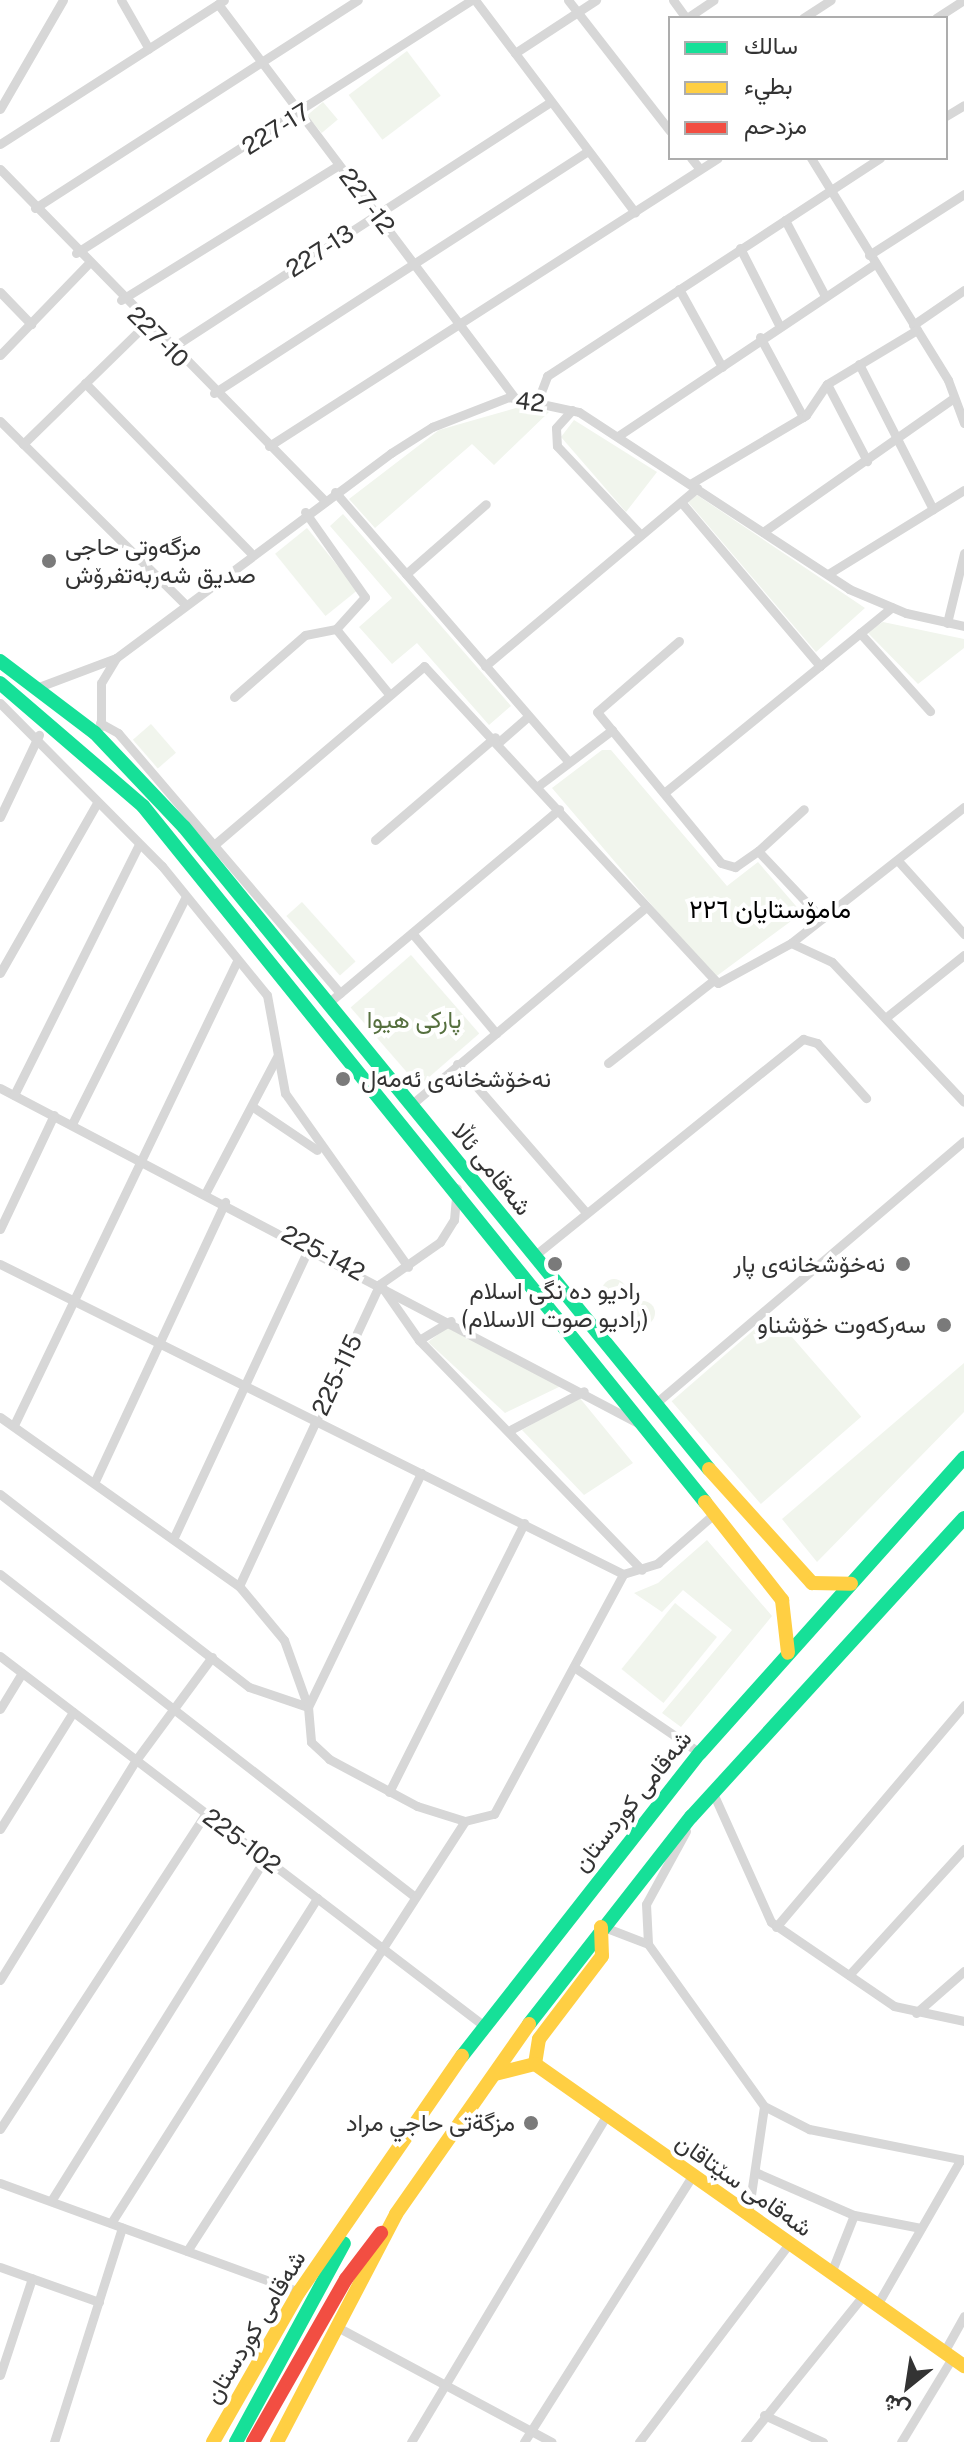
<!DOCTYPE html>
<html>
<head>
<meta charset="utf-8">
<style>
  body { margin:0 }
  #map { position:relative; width:964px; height:2442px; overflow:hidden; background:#fff; font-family:"Public Sans",Vazirmatn,sans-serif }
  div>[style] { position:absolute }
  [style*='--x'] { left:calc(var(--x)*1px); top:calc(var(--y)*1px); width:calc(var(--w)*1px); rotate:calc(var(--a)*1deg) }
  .green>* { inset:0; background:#f1f5ed; transform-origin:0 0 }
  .round { border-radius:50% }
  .street>* { height:9px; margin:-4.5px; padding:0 4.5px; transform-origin:4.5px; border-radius:4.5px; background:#d7d7d7 }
  .fast>* { height:14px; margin:-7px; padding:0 7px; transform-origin:7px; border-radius:7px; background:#16e098 }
  .slow>* { height:14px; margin:-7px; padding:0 7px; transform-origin:7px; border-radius:7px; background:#ffcf43 }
  .jam>* { height:14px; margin:-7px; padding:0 7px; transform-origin:7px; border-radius:7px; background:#f24e42 }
  .dots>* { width:22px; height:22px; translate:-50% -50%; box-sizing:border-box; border:4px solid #fff; border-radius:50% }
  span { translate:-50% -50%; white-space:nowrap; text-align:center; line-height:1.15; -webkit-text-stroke:8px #fff; paint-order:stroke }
  .street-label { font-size:24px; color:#333 }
  .poi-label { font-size:24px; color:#333 }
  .left { translate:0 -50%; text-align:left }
  .right { translate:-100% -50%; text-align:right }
  .park-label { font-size:24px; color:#56703f }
  .neighbourhood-label { font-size:26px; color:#000 }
  .legend { position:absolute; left:668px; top:16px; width:280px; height:144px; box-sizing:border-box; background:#fff; border:2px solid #adadad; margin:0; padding:10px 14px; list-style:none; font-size:24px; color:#333 }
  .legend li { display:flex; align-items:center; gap:16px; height:40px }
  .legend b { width:40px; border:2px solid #adadad }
  .north { position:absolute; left:868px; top:2346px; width:80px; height:80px; -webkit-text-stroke:6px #fff; paint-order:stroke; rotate:210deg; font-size:22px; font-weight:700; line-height:32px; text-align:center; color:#333 }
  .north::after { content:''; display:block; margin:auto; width:28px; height:36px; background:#333; clip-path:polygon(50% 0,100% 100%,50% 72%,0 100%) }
</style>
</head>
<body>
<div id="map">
  <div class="green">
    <div style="left:407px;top:51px;width:56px;height:73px;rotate:53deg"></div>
    <div style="left:323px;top:102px;width:23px;height:21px;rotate:50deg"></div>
    <div style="clip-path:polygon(523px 406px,549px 412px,494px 465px,472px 444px,375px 528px,349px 499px,439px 430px)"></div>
    <div style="clip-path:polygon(574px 420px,657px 472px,626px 512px,561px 437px)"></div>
    <div style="clip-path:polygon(697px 495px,865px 608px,816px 652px,688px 502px)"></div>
    <div style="clip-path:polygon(343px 514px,511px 706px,489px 725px,417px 643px,392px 664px,359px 627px,392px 598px,330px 526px)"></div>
    <div style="left:307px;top:528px;width:80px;height:41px;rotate:51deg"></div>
    <div style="clip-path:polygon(883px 622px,964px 639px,964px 648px,918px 684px,867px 632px)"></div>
    <div style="left:151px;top:724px;width:38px;height:24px;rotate:49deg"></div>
    <div style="clip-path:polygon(602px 750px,611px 750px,727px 886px,758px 862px,802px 913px,714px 978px,552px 788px)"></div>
    <div style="left:302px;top:902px;width:80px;height:21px;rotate:48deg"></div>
    <div style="left:411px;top:955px;width:104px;height:80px;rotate:49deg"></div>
    <div class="round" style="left:602px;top:1279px;width:24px;height:24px"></div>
    <div class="round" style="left:631px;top:1301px;width:24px;height:24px"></div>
    <div style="left:772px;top:1314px;width:136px;height:133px;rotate:49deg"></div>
    <div style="clip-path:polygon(448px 1327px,561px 1386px,505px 1413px,428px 1342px)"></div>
    <div style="clip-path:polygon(964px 1363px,964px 1412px,817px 1562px,782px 1519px)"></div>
    <div style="clip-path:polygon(579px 1397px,633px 1463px,584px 1495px,522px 1430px)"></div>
    <div style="clip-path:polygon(707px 1540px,772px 1616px,681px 1727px,662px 1713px,732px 1630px,683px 1590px,662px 1612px,634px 1593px,658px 1583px)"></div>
    <div style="left:675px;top:1603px;width:54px;height:85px;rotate:39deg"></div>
  </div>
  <div class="street">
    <div style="--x:121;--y:0;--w:56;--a:60.3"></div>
    <div style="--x:475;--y:0;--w:266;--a:53"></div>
    <div style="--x:568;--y:0;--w:166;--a:52.1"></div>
    <div style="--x:673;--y:0;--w:22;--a:54"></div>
    <div style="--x:218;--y:4;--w:496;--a:53"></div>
    <div style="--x:687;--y:18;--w:32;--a:-34"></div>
    <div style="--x:803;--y:18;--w:33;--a:-33"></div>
    <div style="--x:936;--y:18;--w:33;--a:-33"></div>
    <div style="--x:515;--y:53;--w:97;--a:-33.2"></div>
    <div style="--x:0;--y:109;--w:126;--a:-60"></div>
    <div style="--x:946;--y:116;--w:21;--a:-31"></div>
    <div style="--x:0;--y:144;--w:266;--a:-32.7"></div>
    <div style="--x:691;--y:158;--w:14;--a:51"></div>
    <div style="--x:811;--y:158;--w:261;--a:58.3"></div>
    <div style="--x:948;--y:380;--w:46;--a:69.6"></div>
    <div style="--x:0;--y:169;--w:462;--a:45.6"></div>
    <div style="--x:35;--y:208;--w:384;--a:-32.8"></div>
    <div style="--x:785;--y:220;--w:86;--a:62.2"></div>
    <div style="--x:740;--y:248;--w:86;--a:63.1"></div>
    <div style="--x:76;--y:253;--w:470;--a:-32.6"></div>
    <div style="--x:869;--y:255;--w:113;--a:-32.7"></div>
    <div style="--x:679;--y:289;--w:89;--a:61.1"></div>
    <div style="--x:0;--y:292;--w:45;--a:45.9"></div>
    <div style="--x:121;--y:300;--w:256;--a:-31.8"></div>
    <div style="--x:913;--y:325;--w:62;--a:-34.5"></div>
    <div style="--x:760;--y:337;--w:91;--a:61.7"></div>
    <div style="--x:170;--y:349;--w:454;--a:-33"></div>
    <div style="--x:0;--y:355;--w:125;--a:-46"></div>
    <div style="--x:859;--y:364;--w:163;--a:63"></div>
    <div style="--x:85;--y:383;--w:236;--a:45.7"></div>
    <div style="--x:827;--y:384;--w:87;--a:62.5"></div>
    <div style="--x:214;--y:393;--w:445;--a:-32.9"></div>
    <div style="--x:538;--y:400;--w:26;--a:-69"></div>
    <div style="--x:547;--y:376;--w:398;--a:-33.2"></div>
    <div style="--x:572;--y:410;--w:24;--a:132"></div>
    <div style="--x:556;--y:428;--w:18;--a:87"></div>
    <div style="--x:557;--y:446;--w:122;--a:46.7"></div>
    <div style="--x:0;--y:421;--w:259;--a:44.7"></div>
    <div style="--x:618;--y:436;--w:309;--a:-33.8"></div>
    <div style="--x:23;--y:444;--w:172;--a:-44.3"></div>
    <div style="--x:269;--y:446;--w:533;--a:-32.68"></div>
    <div style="--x:690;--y:484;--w:135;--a:-30.7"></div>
    <div style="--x:806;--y:415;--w:37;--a:-56"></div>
    <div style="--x:827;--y:384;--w:105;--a:-31"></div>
    <div style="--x:335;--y:492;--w:356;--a:49.1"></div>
    <div style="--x:681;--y:502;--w:215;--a:49.7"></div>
    <div style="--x:763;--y:532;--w:233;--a:-35.1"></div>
    <div style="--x:406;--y:574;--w:106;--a:-41.2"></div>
    <div style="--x:828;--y:574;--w:160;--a:-31.7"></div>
    <div style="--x:947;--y:623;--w:72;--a:-76.3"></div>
    <div style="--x:336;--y:629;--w:84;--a:50.8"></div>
    <div style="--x:860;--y:633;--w:105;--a:48.1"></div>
    <div style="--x:679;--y:641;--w:108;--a:139.1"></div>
    <div style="--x:597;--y:712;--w:195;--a:50.6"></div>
    <div style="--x:721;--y:863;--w:15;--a:16"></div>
    <div style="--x:735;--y:867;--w:28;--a:-35"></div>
    <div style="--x:758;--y:851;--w:93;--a:46.7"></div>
    <div style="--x:485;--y:666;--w:277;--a:-40"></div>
    <div style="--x:36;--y:688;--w:85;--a:-20.6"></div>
    <div style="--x:116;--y:658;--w:343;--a:-36.7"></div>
    <div style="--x:391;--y:453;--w:49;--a:-32.4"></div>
    <div style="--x:432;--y:427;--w:83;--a:-21.3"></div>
    <div style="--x:509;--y:397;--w:72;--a:12.1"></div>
    <div style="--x:579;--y:412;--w:323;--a:33.2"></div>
    <div style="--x:849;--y:589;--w:62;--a:22.8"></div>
    <div style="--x:906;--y:613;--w:59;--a:12.6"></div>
    <div style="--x:234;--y:697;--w:94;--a:-41.1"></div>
    <div style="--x:305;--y:635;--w:32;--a:-11"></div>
    <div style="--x:336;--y:629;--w:43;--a:-47.8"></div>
    <div style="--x:365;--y:597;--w:104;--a:-125.2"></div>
    <div style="--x:0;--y:703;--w:230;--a:45.2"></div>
    <div style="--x:162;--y:866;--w:166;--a:50.9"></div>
    <div style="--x:267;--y:995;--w:100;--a:79.6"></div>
    <div style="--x:285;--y:1093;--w:213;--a:54.7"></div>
    <div style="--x:100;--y:723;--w:21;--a:29"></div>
    <div style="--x:118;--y:733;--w:342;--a:49.5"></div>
    <div style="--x:101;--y:726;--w:43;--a:-90"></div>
    <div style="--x:101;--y:683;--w:29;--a:-59"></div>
    <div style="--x:500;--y:741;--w:37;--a:-41"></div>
    <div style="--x:538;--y:786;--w:93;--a:-37.1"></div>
    <div style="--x:664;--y:793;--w:294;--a:-39.2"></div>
    <div style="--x:0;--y:817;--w:91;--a:-64.6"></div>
    <div style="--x:375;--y:840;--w:158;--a:-40.6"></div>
    <div style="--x:214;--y:845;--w:276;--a:-40.4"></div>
    <div style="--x:424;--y:666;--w:432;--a:47.2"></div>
    <div style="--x:718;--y:983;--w:83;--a:-28.7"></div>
    <div style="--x:791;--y:943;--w:220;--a:-38.2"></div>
    <div style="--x:758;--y:851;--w:62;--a:-42.4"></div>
    <div style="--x:900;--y:863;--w:96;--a:48"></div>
    <div style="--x:412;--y:933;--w:131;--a:50"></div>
    <div style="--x:791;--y:943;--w:45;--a:24.9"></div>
    <div style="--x:832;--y:962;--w:192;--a:46.7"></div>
    <div style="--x:0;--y:973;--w:196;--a:-60.3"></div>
    <div style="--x:327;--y:1004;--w:303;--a:-40"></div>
    <div style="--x:889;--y:1015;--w:96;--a:-38.7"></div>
    <div style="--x:608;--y:1063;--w:135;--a:-38.1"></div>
    <div style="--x:457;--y:1064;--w:194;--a:49"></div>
    <div style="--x:0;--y:1088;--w:721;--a:27.7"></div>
    <div style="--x:14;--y:1095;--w:280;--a:-63.5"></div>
    <div style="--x:412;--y:1104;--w:304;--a:-40.1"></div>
    <div style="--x:253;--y:1107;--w:77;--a:33.9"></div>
    <div style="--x:72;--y:1124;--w:253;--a:-63.4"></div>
    <div style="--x:206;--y:1192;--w:153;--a:-62.3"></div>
    <div style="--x:0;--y:1229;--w:126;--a:-64.7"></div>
    <div style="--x:534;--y:1256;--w:346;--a:-38.9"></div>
    <div style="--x:803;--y:1039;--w:15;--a:16"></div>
    <div style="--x:817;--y:1043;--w:74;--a:48.3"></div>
    <div style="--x:0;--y:1264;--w:696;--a:26.45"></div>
    <div style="--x:382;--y:1287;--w:65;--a:55.1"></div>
    <div style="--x:419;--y:1340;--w:320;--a:45.9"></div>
    <div style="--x:419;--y:1340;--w:37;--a:-31"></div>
    <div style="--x:656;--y:1403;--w:404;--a:-40.4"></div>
    <div style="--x:0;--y:1417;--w:293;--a:35.3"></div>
    <div style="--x:239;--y:1586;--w:70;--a:50.2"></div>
    <div style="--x:284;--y:1640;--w:71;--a:70.3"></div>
    <div style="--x:308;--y:1707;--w:35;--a:85"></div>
    <div style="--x:311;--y:1742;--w:25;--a:43"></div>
    <div style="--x:329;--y:1759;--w:100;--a:28.1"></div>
    <div style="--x:417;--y:1806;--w:50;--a:17.4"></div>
    <div style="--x:465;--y:1821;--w:30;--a:-14"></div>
    <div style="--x:494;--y:1814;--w:272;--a:-61.7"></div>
    <div style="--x:623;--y:1574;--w:37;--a:-17"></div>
    <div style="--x:658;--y:1563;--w:74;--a:-41.2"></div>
    <div style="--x:14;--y:1425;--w:515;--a:-64.33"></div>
    <div style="--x:512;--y:1429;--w:81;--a:-27.8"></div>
    <div style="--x:95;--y:1481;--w:308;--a:-65"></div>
    <div style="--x:0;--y:1494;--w:315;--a:37.8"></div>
    <div style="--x:249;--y:1687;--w:62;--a:18.7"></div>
    <div style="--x:308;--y:1707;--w:260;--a:-64.2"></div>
    <div style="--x:175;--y:1535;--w:320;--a:-65"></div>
    <div style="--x:0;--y:1574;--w:526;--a:37.89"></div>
    <div style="--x:239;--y:1586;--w:333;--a:-65"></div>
    <div style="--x:380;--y:1284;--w:73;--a:-35"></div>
    <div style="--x:440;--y:1242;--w:26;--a:-58"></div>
    <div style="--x:454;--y:1220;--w:32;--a:-85"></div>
    <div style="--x:0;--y:1656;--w:608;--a:37.38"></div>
    <div style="--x:574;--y:1667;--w:153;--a:34.3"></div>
    <div style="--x:0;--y:1709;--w:42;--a:-58.6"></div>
    <div style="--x:389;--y:1792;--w:301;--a:-63.3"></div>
    <div style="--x:713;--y:1793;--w:141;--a:65.8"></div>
    <div style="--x:771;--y:1922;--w:149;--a:34.3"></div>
    <div style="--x:894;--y:2006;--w:72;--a:12.1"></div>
    <div style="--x:0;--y:1829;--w:138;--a:-58"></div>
    <div style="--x:686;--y:1831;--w:83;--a:118.7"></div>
    <div style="--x:646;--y:1904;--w:40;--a:87.1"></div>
    <div style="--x:648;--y:1944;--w:199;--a:54.4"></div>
    <div style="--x:764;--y:2106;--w:51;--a:27.1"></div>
    <div style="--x:809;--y:2129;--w:158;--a:11.3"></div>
    <div style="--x:604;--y:1927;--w:47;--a:21.1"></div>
    <div style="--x:776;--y:1927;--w:291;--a:-49.7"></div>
    <div style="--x:849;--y:1975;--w:171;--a:-47.6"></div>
    <div style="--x:0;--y:1980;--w:259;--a:-58.3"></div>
    <div style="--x:136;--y:1760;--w:128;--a:-53.6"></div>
    <div style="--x:916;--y:2013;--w:64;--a:-41.2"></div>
    <div style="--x:0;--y:2129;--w:377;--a:-56.9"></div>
    <div style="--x:755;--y:2172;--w:108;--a:23.5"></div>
    <div style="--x:854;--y:2215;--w:68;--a:11"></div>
    <div style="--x:0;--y:2183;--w:318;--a:20"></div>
    <div style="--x:51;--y:2201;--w:403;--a:-58"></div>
    <div style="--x:748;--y:2215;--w:110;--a:-81.6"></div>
    <div style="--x:111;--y:2223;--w:385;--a:-57.6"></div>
    <div style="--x:187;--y:2251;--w:512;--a:-57.12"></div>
    <div style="--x:0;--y:2267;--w:105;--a:19.5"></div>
    <div style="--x:831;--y:2273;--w:62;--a:-68.4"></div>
    <div style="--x:877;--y:2305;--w:168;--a:-60.1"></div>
    <div style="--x:341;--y:2329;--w:239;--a:28.2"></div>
    <div style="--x:944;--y:2352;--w:41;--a:-60.9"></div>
    <div style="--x:0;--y:2375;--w:102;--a:-71.7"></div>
    <div style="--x:764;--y:2415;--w:65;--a:24.6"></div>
    <div style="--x:54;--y:2442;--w:225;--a:-72.4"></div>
    <div style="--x:411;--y:2442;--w:381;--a:-59.1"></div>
    <div style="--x:524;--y:2442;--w:315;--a:-57.7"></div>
    <div style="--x:639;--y:2442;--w:248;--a:-52.9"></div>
    <div style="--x:745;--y:2442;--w:188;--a:-51.1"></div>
    <div style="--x:901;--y:2442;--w:98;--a:-58.7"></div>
  </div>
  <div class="fast">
    <div style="--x:0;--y:661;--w:119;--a:37.2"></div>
    <div style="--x:95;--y:733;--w:129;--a:46.6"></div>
    <div style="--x:184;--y:827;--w:829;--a:50.73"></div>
    <div style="--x:0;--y:683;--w:189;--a:40.7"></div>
    <div style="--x:143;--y:806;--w:895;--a:51.08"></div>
    <div style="--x:529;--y:2024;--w:263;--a:-52"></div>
    <div style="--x:691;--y:1817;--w:405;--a:-47.6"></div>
    <div style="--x:462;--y:2056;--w:385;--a:-51.9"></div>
    <div style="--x:700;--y:1753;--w:396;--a:-48.2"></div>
    <div style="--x:236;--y:2442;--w:226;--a:-61.5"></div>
  </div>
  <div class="slow">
    <div style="--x:709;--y:1469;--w:154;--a:47.9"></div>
    <div style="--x:812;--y:1583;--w:39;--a:1"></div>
    <div style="--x:705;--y:1502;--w:125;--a:51.8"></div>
    <div style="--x:782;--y:1600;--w:53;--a:83.5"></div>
    <div style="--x:535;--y:2064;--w:25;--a:-81"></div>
    <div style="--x:539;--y:2039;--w:104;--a:-52.8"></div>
    <div style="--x:602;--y:1956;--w:29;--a:-92"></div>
    <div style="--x:495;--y:2074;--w:41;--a:-14"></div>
    <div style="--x:535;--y:2064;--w:525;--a:35.14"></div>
    <div style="--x:213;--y:2442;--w:173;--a:-60.2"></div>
    <div style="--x:299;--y:2292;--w:287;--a:-55.4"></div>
    <div style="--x:277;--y:2442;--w:257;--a:-62.4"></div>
    <div style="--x:396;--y:2214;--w:232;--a:-55"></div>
  </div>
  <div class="jam">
    <div style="--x:253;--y:2442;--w:188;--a:-60.3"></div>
    <div style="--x:346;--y:2279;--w:58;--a:-52.7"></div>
  </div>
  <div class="dots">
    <div style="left:49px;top:561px;background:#7a7a7a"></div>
    <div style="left:343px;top:1079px;background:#7a7a7a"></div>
    <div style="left:555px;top:1264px;background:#7a7a7a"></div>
    <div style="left:903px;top:1264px;background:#7a7a7a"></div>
    <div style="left:944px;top:1325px;background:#7a7a7a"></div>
    <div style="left:531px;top:2123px;background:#7a7a7a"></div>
  </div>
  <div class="street-label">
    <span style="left:276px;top:129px;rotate:-32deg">227-17</span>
    <span style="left:367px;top:201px;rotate:53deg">227-12</span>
    <span style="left:320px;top:251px;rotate:-33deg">227-13</span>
    <span style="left:158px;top:337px;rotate:45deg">227-10</span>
    <span style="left:530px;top:402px;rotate:7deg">42</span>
    <span style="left:492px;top:1169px;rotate:51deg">شه‌قامی ئاڵا</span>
    <span style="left:323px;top:1253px;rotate:28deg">225-142</span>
    <span style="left:337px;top:1375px;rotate:-65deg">225-115</span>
    <span style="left:632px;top:1801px;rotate:-51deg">شەقامی کوردستان</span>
    <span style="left:242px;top:1841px;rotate:37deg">225-102</span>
    <span style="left:744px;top:2185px;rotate:35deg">شەقامی سێتاقان</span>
    <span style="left:255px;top:2327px;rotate:-59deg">شەقامی کوردستان</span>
  </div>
  <div class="poi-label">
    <span class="left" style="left:65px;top:561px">مزگەوتی حاجی<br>صدیق شەربەتفرۆش</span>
    <span class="left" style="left:361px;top:1079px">نەخۆشخانەی ئەمەل</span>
    <span class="right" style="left:885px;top:1264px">نەخۆشخانەی پار</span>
    <span style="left:555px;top:1305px">راديو ده نگی اسلام<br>(رادیو صوت الاسلام)</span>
    <span class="right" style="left:926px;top:1325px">سەرکەوت خۆشناو</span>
    <span class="right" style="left:515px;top:2123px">مزگةتی حاجي مراد</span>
  </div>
  <div class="park-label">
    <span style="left:414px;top:1020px">پاركی هیوا</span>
  </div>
  <div class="neighbourhood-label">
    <span style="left:770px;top:909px">مامۆستایان ٢٢٦</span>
  </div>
  <ul class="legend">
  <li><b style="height:10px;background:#16e098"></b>سالك</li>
  <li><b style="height:10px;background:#ffcf43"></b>بطيء</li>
  <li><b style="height:10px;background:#f24e42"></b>مزدحم</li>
  </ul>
  <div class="north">ش</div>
</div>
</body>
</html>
